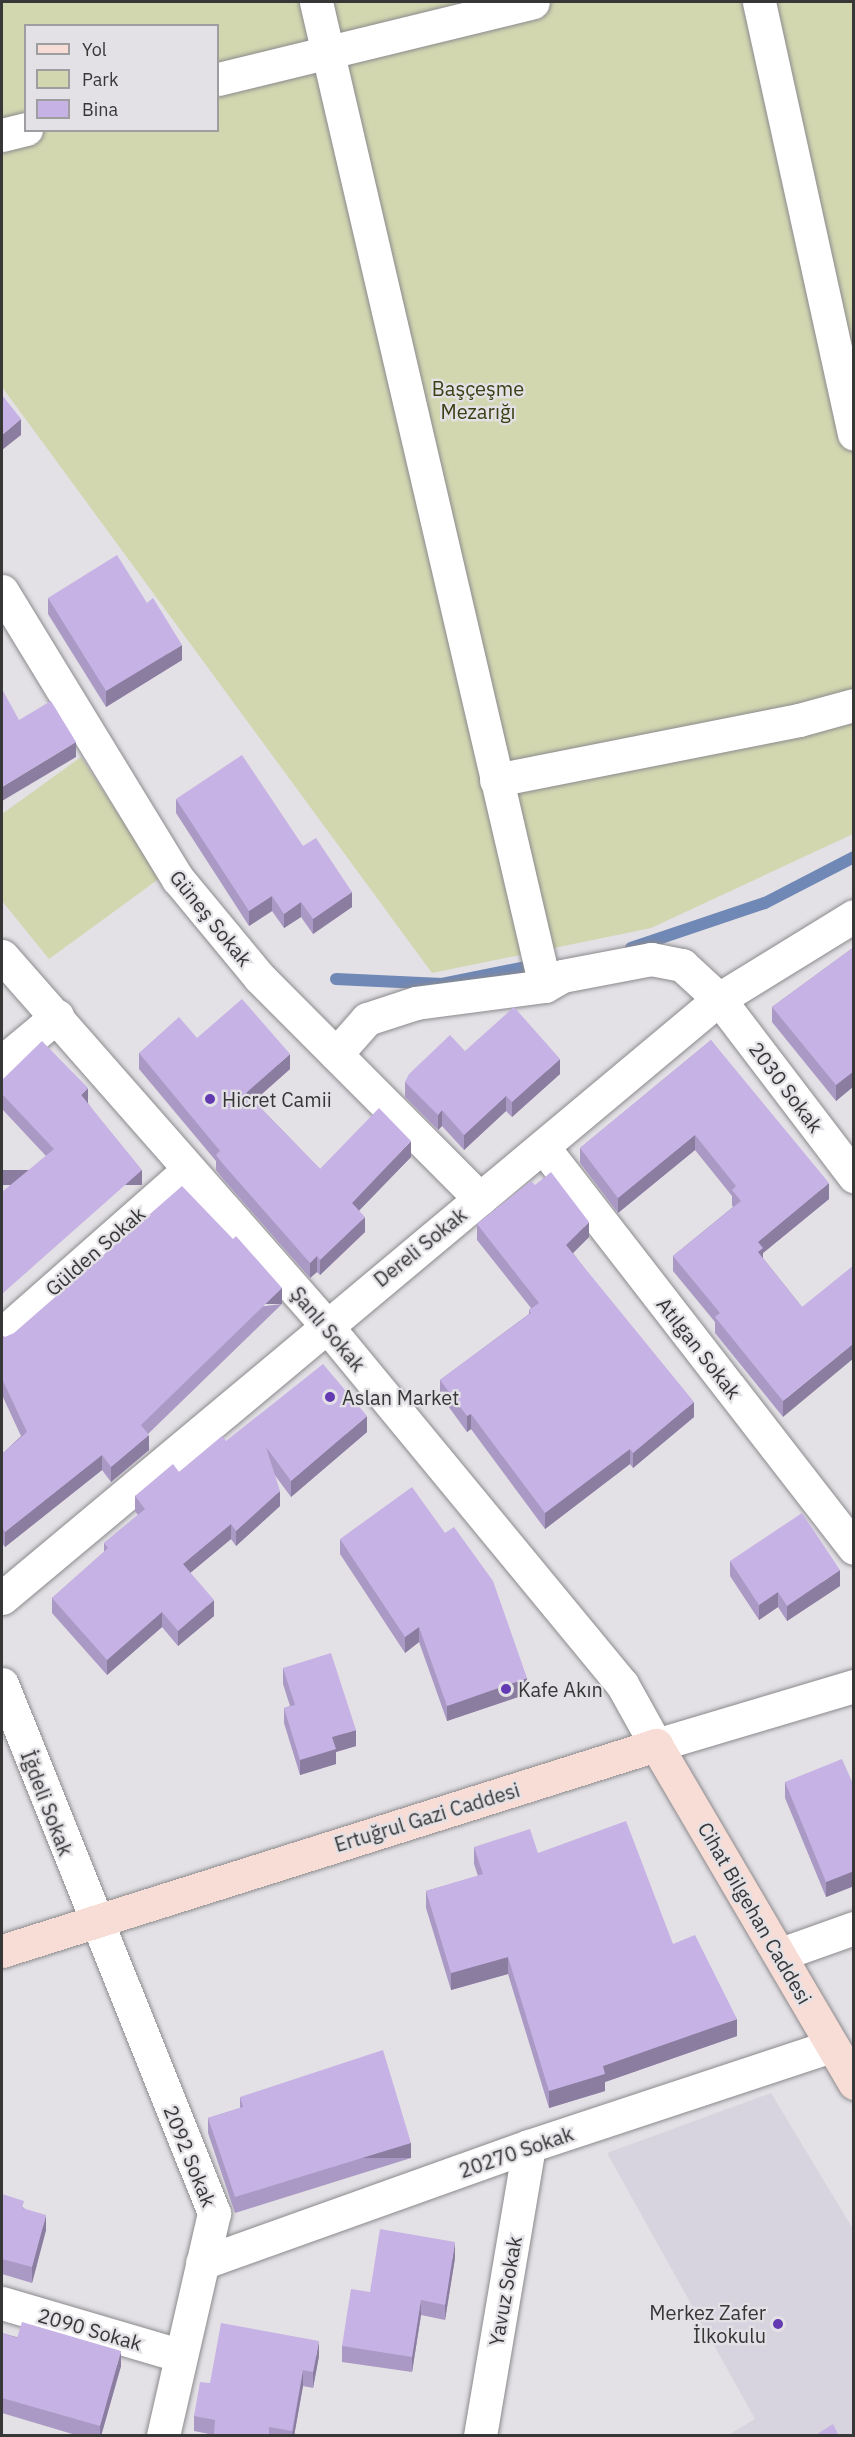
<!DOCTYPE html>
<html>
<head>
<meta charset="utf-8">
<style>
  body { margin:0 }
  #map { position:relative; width:855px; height:2437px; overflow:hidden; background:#e3e1e5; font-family:"IBM Plex Sans",sans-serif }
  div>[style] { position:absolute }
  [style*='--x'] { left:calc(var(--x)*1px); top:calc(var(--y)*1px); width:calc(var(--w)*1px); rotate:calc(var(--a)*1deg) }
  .built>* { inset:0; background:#d8d4df }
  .green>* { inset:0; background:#d3d7b0 }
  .stream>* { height:12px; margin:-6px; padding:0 6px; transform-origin:6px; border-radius:6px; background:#7088b5 }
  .roads { filter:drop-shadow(0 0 2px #8b8a8d) drop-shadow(0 0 2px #8b8a8d) }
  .street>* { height:33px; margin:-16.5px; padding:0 16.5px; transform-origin:16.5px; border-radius:16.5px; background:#fff }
  .secondary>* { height:33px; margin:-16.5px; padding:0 16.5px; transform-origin:16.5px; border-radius:16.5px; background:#f8ddd7 }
  .wall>* { inset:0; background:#aa99c4 }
  .shaded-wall>* { inset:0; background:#8b7da0; transform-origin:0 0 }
  .building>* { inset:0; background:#c6b2e4 }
  .dots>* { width:16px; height:16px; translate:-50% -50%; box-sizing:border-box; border:3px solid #e3e1e5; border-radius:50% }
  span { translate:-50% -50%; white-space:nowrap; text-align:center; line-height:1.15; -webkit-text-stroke:4.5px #e3e1e5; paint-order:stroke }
  .park-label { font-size:20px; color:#3c3f15 }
  .street-label { font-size:20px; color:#373738 }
  .poi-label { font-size:20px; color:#373738 }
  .left { translate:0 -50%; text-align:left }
  .right { translate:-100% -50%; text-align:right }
  .frame { position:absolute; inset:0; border:3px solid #373738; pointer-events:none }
  .legend { position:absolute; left:24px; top:24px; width:195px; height:108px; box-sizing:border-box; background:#e3e1e5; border:2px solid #9e9da0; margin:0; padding:8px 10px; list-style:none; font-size:18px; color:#373738 }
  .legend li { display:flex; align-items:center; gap:12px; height:30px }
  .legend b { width:30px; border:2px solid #9e9da0 }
</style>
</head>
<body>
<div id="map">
  <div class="built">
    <div style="clip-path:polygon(771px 2093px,853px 2229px,853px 2435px,728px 2435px,755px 2419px,607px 2153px)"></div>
  </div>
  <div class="green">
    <div style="clip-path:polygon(evenodd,2px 2px,853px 2px,853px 834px,651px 928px,432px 973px,2px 387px,2px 2px,26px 26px,218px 26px,218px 130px,26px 130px,26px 26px)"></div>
    <div style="clip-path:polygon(81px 757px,160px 878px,49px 959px,2px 901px,2px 814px)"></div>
  </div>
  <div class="stream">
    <div style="--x:631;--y:948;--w:141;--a:-18.6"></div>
    <div style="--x:765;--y:903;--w:100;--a:-27.3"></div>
    <div style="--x:336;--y:979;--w:106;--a:2.7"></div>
    <div style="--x:442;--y:984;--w:100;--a:-11.5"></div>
  </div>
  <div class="roads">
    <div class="street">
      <div style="--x:316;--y:2;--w:1010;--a:76.9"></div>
      <div style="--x:545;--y:986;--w:130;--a:172.5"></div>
      <div style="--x:416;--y:1003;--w:52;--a:161.9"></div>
      <div style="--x:367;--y:1019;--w:47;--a:131.5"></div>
      <div style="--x:759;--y:2;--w:442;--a:77.6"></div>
      <div style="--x:218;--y:79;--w:324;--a:-13.7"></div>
      <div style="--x:2;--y:135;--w:25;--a:-14"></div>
      <div style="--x:2;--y:591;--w:338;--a:58.6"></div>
      <div style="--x:178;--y:879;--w:127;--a:50.4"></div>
      <div style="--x:259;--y:977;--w:313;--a:45.1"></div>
      <div style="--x:496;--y:780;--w:309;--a:-11.2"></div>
      <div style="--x:799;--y:720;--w:57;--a:-15.3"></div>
      <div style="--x:2;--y:956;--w:490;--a:48.7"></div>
      <div style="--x:325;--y:1324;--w:467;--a:50.5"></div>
      <div style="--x:622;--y:1684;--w:70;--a:60.9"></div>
      <div style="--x:656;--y:1745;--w:207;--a:-16.6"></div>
      <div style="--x:545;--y:986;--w:20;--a:-30"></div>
      <div style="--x:562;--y:976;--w:91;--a:-10.8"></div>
      <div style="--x:651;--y:959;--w:32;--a:11"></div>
      <div style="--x:682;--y:965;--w:50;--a:42.6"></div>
      <div style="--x:719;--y:999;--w:223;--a:52.7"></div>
      <div style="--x:2;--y:1062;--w:72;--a:-39.9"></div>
      <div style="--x:544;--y:1148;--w:506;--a:52.22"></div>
      <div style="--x:2;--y:1334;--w:249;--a:-41.4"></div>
      <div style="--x:2;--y:1598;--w:934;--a:-39.88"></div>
      <div style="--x:719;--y:999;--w:158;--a:-31.6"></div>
      <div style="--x:2;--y:1684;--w:570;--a:68.16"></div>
      <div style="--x:214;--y:2213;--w:229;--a:102.9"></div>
      <div style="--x:781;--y:1954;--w:77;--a:-19.6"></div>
      <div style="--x:202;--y:2263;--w:347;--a:-19.7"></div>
      <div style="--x:529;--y:2146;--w:319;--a:-18.3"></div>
      <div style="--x:2;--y:2303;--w:184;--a:16.4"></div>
      <div style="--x:480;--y:2436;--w:294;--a:-80.4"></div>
    </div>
    <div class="secondary">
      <div style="--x:2;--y:1951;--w:686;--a:-17.48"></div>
      <div style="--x:656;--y:1745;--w:392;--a:59.6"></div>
    </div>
  </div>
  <div class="wall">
    <div style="clip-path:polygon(48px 598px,182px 660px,106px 707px,48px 614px)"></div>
    <div style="clip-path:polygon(176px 799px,303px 846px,352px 907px,313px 934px,301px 917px,284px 928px,272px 911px,249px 926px,176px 813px)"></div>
    <div style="clip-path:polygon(854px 947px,854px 1086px,836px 1101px,772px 1022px,772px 1007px)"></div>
    <div style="clip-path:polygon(197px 1038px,290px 1069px,254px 1101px,320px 1169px,411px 1157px,359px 1210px,365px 1232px,320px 1275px,317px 1272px,310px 1278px,223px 1179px,216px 1170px,216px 1161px,139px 1069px,139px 1053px)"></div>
    <div style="clip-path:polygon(711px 1040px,829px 1199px,763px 1253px,763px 1258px,802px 1307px,783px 1417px,715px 1333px,715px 1322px,673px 1271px,673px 1256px,733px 1207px,732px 1205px,732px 1196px,695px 1150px,618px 1213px,580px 1163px,580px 1148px)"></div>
    <div style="clip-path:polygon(465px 1051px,560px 1074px,512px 1117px,506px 1111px,464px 1150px,442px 1126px,438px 1130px,405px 1097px,405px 1082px)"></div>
    <div style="clip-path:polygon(2px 1080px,88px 1103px,142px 1185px,46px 1156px,2px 1109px)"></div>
    <div style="clip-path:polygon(535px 1185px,589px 1237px,573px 1253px,694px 1417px,633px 1468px,630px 1464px,545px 1529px,471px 1429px,467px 1432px,440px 1395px,440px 1380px,529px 1314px,529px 1310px,531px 1308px,477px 1240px,477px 1224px)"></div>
    <div style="clip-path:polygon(282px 1304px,148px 1434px,149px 1450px,111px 1482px,102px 1470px,5px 1547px,2px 1543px,2px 1454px,21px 1436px,2px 1395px,2px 1336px,5px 1337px)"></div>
    <div style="clip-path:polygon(367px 1432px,291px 1497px,274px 1474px,280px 1506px,236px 1546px,231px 1539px,190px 1573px,214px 1616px,178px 1646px,162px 1627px,107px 1675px,52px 1613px,52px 1598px,104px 1552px,104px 1543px,138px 1515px,135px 1511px,135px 1496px,179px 1472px,226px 1441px)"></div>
    <div style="clip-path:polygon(340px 1539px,527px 1694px,447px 1721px,419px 1642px,405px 1653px,340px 1554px)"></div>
    <div style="clip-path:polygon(730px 1561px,840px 1586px,787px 1621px,778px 1607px,759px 1620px,730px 1576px)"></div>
    <div style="clip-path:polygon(283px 1668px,356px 1746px,336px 1752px,336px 1764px,300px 1775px,284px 1723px,284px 1708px,290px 1706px,283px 1684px)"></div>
    <div style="clip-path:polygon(785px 1782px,854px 1786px,854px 1886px,826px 1897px,785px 1798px)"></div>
    <div style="clip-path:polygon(474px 1847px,538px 1853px,673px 1944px,737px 2036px,605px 2082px,605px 2091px,549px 2108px,508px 1974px,451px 1990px,426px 1908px,426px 1891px,478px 1876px,474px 1864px)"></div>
    <div style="clip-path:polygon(240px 2097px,411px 2158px,235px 2213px,208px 2133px,208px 2118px,240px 2108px)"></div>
    <div style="clip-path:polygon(2px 2194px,24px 2208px,46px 2230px,32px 2283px,2px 2274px)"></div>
    <div style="clip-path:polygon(455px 2258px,445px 2320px,421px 2315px,412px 2372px,342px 2362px,342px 2346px,370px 2292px)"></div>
    <div style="clip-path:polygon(2px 2333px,121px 2366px,101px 2436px,79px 2436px,2px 2413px)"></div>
    <div style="clip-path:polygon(319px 2356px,313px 2388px,303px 2386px,294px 2436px,214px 2436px,214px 2435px,194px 2431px,194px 2416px,210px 2383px)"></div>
  </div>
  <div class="shaded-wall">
    <div style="clip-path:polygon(21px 419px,21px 435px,2px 450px,2px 435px)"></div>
    <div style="clip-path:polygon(182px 645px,182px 660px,106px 707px,106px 691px)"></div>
    <div style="clip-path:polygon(76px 742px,76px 757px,2px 801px,2px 787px)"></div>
    <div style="clip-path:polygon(352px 892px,352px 907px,313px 934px,313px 919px)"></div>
    <div style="clip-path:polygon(272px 896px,272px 911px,249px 926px,249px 911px)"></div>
    <div style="clip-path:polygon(301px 902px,301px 917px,284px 928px,284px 914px)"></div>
    <div style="clip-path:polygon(290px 1054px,290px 1069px,246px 1108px,246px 1093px)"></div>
    <div style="clip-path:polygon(560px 1059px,560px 1074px,512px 1117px,512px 1102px)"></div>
    <div style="clip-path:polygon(854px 1071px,854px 1086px,836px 1101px,836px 1085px)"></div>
    <div style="clip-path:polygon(88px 1088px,88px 1104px,81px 1095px)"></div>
    <div style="clip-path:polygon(506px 1096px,506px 1111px,464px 1150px,464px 1135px)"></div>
    <div style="clip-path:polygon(442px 1110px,442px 1126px,438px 1130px,438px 1115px)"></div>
    <div style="clip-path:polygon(695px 1135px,695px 1150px,618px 1213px,618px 1198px)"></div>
    <div style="clip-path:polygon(411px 1141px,411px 1157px,352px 1218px,352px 1203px)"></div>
    <div style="left:142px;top:1170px;width:15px;height:187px;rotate:90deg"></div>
    <div style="clip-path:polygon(829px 1183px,829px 1199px,763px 1253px,763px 1263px,758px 1267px,758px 1242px)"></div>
    <div style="clip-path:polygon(365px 1217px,365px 1232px,320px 1275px,320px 1260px)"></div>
    <div style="clip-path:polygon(589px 1222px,589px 1237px,566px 1260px,566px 1245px)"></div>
    <div style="clip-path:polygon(317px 1256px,317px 1272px,310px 1278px,310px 1263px)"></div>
    <div style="left:282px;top:1288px;width:16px;height:197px;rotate:90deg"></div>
    <div style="clip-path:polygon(854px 1343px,854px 1358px,783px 1417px,783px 1401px)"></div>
    <div style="clip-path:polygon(694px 1402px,694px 1417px,633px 1468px,633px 1453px)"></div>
    <div style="clip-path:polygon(471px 1414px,471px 1429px,467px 1432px,467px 1416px)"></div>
    <div style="clip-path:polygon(367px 1416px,367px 1432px,291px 1497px,291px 1481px)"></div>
    <div style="clip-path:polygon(149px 1435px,149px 1450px,111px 1482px,111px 1467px)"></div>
    <div style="clip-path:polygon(630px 1449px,630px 1464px,545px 1529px,545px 1513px)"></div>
    <div style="clip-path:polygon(102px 1455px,102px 1470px,5px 1547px,5px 1532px)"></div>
    <div style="clip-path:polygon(280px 1491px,280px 1506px,236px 1546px,236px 1531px)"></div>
    <div style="clip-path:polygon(231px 1524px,231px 1539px,183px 1579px,183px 1564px)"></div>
    <div style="clip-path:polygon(840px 1570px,840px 1586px,787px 1621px,787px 1606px)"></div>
    <div style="clip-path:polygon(778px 1592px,778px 1607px,759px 1620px,759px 1605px)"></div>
    <div style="clip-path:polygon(214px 1600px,214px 1616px,178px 1646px,178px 1631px)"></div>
    <div style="clip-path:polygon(162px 1612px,162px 1627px,107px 1675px,107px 1660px)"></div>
    <div style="clip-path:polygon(419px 1627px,419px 1642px,405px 1653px,405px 1637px)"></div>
    <div style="clip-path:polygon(527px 1678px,527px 1694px,447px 1721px,447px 1706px)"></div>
    <div style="clip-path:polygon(356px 1730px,356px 1746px,336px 1752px,336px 1764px,300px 1775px,300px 1760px,332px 1737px)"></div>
    <div style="clip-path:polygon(854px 1871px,854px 1886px,826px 1897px,826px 1882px)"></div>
    <div style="clip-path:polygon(508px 1957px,508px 1974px,451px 1990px,451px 1973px)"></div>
    <div style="clip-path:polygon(737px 2019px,737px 2036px,605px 2082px,605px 2091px,549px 2108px,549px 2091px,603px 2066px)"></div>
    <div style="left:411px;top:2143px;width:15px;height:184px;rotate:90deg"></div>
    <div style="clip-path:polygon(46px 2215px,46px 2230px,32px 2283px,32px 2267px)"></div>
    <div style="clip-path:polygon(455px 2242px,455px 2258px,445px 2320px,445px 2305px)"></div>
    <div style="clip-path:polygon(421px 2300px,421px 2315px,412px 2372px,412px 2357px)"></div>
    <div style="clip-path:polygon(319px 2341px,319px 2356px,313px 2388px,313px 2372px)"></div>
    <div style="clip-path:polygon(121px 2351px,121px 2366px,101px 2436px,100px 2436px,100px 2426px)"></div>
    <div style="clip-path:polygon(303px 2370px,303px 2386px,294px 2436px,292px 2436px)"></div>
  </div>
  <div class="building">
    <div style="clip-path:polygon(2px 395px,21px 419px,2px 435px)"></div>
    <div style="clip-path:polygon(117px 555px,147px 603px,153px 598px,182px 645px,106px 691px,48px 598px)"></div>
    <div style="clip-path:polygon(2px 689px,19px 720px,51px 701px,76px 742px,2px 787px)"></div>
    <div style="clip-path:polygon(242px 755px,303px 846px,316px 838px,352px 892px,313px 919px,301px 902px,284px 914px,272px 896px,249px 911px,176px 799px)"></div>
    <div style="clip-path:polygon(854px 947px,854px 1071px,836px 1085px,772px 1007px)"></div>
    <div style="clip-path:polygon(242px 999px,290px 1054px,246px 1093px,320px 1169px,379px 1108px,411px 1141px,352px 1203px,365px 1217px,320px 1260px,317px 1256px,310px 1263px,223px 1164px,216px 1155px,220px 1151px,139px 1053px,179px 1017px,197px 1038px)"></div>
    <div style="clip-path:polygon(514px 1007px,560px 1059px,512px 1102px,506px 1096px,464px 1135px,442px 1110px,438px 1115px,405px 1082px,409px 1074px,450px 1035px,465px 1051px)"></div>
    <div style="clip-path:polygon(711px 1040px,829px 1183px,758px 1242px,763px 1248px,758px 1252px,802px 1307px,854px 1265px,854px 1343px,783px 1401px,715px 1317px,720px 1313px,673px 1256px,741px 1201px,732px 1190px,736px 1186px,695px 1135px,618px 1198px,580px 1148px)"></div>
    <div style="clip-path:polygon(42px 1041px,88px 1088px,81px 1095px,142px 1170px,2px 1294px,2px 1192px,54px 1149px,2px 1094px,2px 1080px)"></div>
    <div style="clip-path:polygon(551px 1172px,589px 1222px,566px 1245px,694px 1402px,633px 1453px,630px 1449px,545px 1513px,471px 1414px,467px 1416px,440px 1380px,531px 1313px,529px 1310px,539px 1303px,477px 1224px,531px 1181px,535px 1185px)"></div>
    <div style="clip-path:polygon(182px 1186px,233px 1239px,236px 1236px,282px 1288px,141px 1425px,149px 1435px,111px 1467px,102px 1455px,5px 1532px,2px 1528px,2px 1454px,27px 1432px,2px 1379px,2px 1336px,5px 1337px,14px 1333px)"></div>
    <div style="clip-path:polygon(323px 1364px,367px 1416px,291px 1481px,266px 1447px,280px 1491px,236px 1531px,231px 1524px,183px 1564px,214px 1600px,178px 1631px,162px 1612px,107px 1660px,52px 1598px,108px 1548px,104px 1543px,145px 1509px,135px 1496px,173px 1464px,179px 1472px,222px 1436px,226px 1441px)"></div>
    <div style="clip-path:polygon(412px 1487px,445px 1533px,454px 1527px,493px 1581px,527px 1678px,447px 1706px,419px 1627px,405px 1637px,340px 1539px)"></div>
    <div style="clip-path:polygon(802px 1513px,840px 1570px,787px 1606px,778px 1592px,759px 1605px,730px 1561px)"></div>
    <div style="clip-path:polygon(331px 1653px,356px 1730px,332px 1737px,336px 1749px,300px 1760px,284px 1708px,295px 1705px,283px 1668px)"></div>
    <div style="clip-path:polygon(842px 1759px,854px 1786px,854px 1871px,826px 1882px,785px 1782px)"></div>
    <div style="clip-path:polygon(626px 1821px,673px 1944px,695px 1935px,737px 2019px,603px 2066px,605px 2074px,549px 2091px,508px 1957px,451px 1973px,426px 1891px,483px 1874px,474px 1847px,530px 1829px,538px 1853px)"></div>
    <div style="clip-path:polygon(383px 2050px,411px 2143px,235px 2197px,208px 2118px,243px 2107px,240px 2097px)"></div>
    <div style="clip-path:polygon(2px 2194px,24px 2201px,22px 2208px,46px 2215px,32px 2267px,2px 2259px)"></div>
    <div style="clip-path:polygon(380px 2229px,455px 2242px,445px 2305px,421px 2300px,412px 2357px,342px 2346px,351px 2289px,370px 2292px)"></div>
    <div style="clip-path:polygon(22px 2322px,121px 2351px,100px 2426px,2px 2398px,2px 2333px,17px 2338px)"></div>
    <div style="clip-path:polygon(221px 2323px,319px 2341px,313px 2372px,303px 2370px,292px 2431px,269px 2427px,269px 2436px,214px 2436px,215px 2420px,194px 2416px,200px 2382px,210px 2383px)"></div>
    <div style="clip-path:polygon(833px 2424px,839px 2436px,814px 2436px)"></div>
  </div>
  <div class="dots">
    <div style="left:210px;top:1099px;background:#633ab2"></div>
    <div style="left:330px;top:1397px;background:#633ab2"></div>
    <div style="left:506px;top:1689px;background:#633ab2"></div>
    <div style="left:778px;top:2324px;background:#633ab2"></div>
  </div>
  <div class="park-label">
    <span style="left:478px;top:400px">Başçeşme<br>Mezarığı</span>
  </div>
  <div class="street-label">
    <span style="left:211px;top:918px;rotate:51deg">Güneş Sokak</span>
    <span style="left:786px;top:1087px;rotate:53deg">2030 Sokak</span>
    <span style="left:420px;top:1247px;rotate:-39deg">Dereli Sokak</span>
    <span style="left:95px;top:1251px;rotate:-41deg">Gülden Sokak</span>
    <span style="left:328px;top:1329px;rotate:50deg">Şanlı Sokak</span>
    <span style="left:699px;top:1348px;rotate:52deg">Atılgan Sokak</span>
    <span style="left:47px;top:1803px;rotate:69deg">İğdeli Sokak</span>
    <span style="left:427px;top:1817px;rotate:-17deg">Ertuğrul Gazi Caddesi</span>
    <span style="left:755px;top:1913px;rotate:60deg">Cihat Bilgehan Caddesi</span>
    <span style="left:516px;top:2152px;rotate:-19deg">20270 Sokak</span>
    <span style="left:190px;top:2156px;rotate:68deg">2092 Sokak</span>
    <span style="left:505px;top:2291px;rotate:-80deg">Yavuz Sokak</span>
    <span style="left:90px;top:2329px;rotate:16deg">2090 Sokak</span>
  </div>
  <div class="poi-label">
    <span class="left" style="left:222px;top:1099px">Hicret Camii</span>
    <span class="left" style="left:342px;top:1397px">Aslan Market</span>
    <span class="left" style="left:518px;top:1689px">Kafe Akın</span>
    <span class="right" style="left:766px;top:2324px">Merkez Zafer<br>İlkokulu</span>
  </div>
  <div class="frame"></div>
  <ul class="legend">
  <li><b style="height:8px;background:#f8ddd7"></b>Yol</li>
  <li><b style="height:16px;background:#d3d7b0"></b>Park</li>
  <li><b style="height:16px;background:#c6b2e4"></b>Bina</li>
  </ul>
</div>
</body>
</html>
